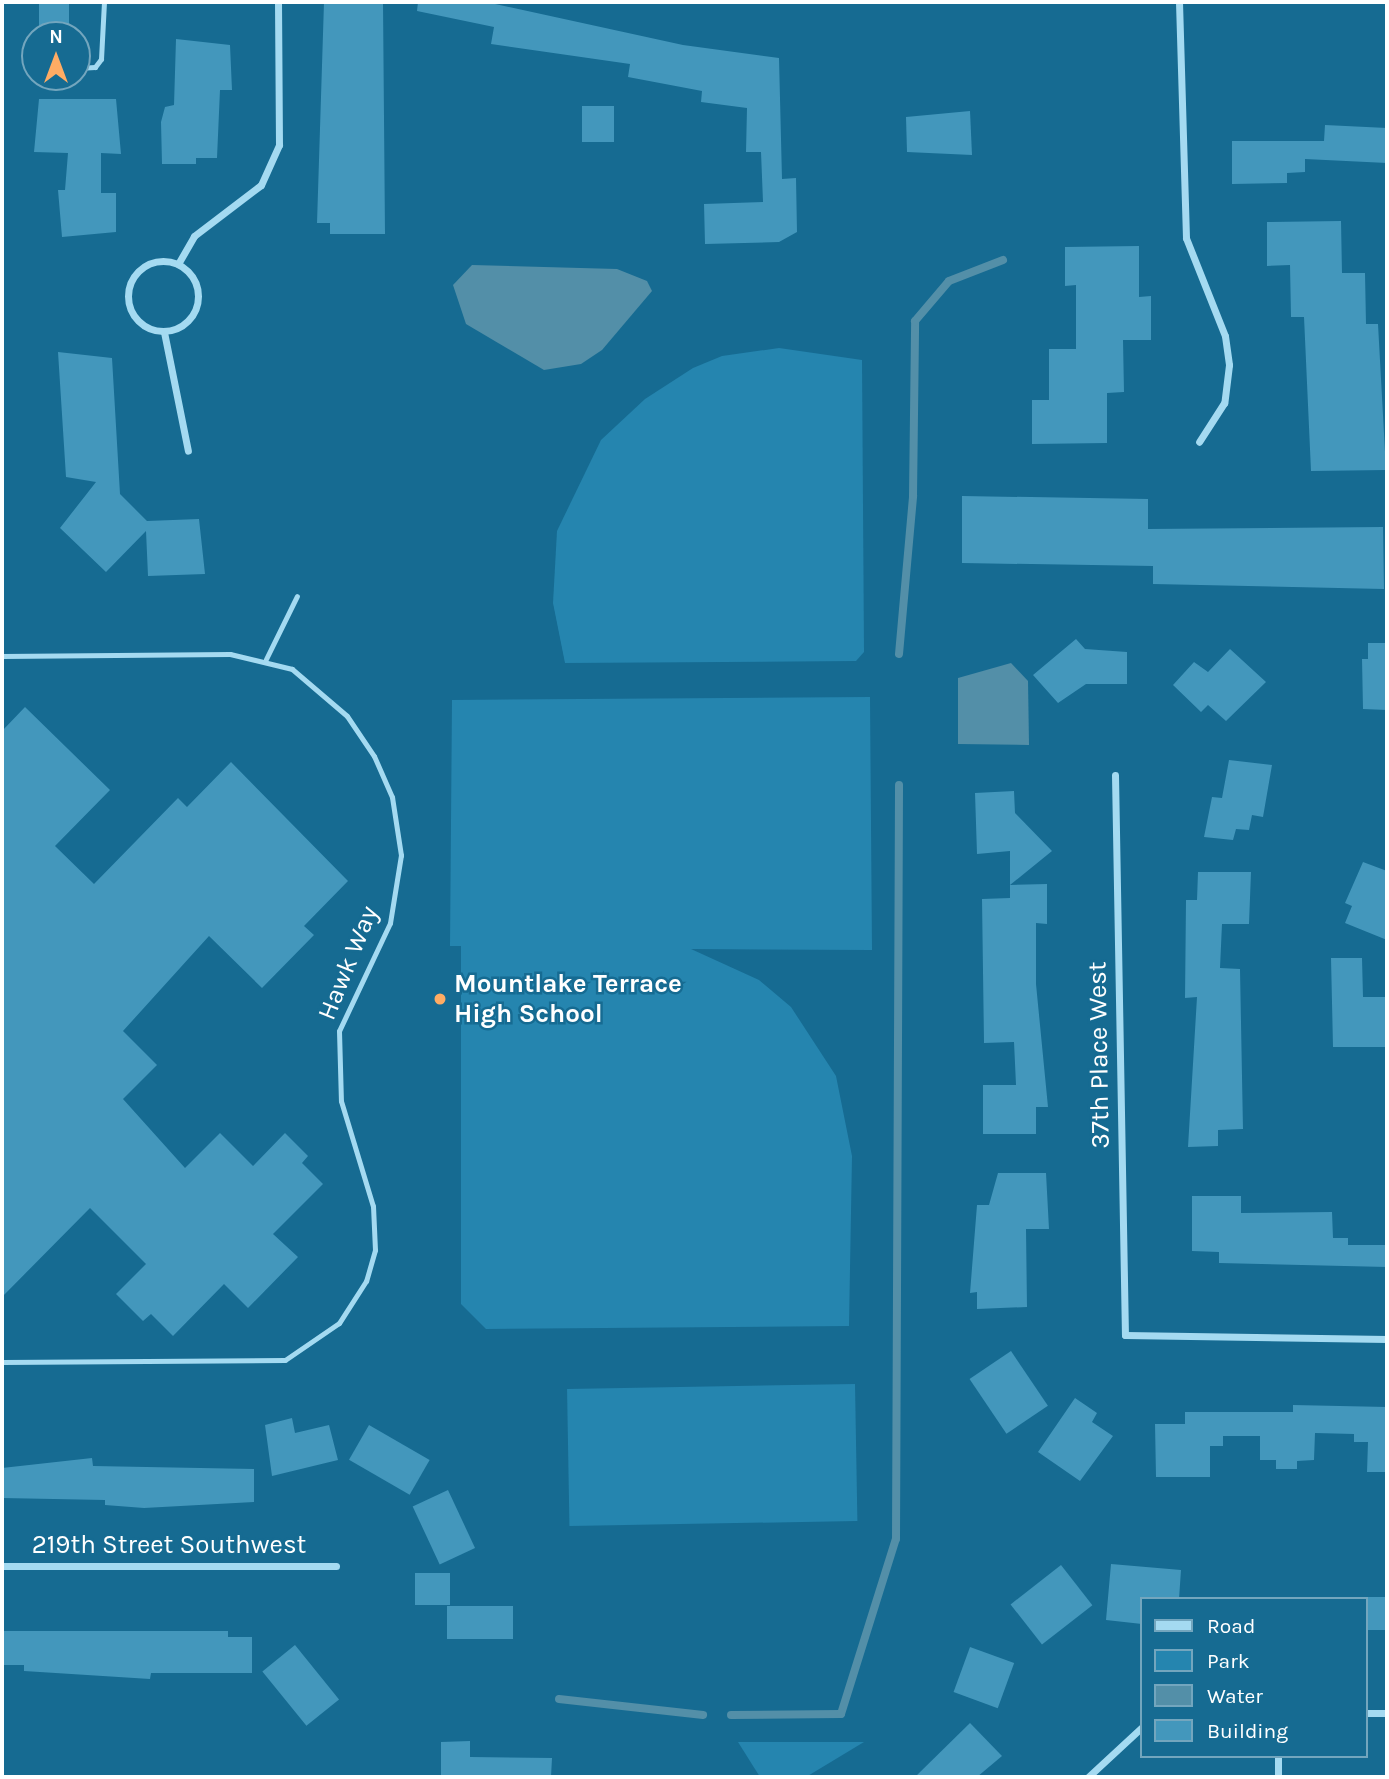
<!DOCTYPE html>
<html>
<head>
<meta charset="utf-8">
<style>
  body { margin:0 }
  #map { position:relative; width:1389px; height:1779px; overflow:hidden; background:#166b92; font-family:Karla,sans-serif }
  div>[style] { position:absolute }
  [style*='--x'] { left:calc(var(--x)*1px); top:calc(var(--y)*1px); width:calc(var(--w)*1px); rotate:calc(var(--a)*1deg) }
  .green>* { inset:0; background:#2585af; transform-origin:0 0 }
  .water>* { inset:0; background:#538fa8 }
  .stream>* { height:8px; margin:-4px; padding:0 4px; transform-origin:4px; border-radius:4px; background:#538fa8 }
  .building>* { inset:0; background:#4397bc; transform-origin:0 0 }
  .service>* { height:5px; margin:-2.5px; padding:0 2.5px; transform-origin:2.5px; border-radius:2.5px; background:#a4daf1 }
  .minor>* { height:7px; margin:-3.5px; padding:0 3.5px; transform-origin:3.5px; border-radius:3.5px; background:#a4daf1 }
  .minor>.ring { margin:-3.5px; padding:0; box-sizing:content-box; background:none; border:7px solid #a4daf1; border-radius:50% }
  .dots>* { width:19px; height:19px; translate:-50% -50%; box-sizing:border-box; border:4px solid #166b92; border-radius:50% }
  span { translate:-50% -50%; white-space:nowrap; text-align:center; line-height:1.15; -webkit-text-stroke:5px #166b92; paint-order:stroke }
  .street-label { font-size:26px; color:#fff }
  .poi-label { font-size:26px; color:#fff; font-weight:700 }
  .left { translate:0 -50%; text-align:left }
  .frame { position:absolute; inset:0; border:4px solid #fff; pointer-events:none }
  .legend { position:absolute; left:1140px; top:1597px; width:228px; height:161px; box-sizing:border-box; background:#166b92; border:2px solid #73a6be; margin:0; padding:9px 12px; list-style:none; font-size:21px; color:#fff }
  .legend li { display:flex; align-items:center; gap:14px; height:35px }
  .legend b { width:35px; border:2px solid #73a6be }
  .north { position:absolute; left:21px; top:21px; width:70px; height:70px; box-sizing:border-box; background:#166b92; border:2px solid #73a6be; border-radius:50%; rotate:0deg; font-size:19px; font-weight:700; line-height:28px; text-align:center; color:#fff }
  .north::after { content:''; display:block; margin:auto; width:24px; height:32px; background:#ffac64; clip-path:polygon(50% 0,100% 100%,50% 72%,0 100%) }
</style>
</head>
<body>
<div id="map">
  <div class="green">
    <div style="clip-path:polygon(779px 348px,862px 360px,864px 652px,856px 661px,565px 663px,553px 603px,557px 531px,601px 440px,645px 399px,693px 368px,722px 356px)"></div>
    <div style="clip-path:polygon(870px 697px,872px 950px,691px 949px,759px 980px,791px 1007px,836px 1076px,852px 1156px,849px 1326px,486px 1329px,461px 1304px,461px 946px,450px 946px,452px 700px)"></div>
    <div style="left:855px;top:1384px;width:137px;height:288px;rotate:89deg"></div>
    <div style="clip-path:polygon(738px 1742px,864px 1742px,806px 1777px,760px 1777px)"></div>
  </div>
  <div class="water">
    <div style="clip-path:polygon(472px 265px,617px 269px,647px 281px,652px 291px,602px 350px,581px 364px,544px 370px,466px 324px,453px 285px)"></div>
    <div style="clip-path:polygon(1011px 663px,1028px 681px,1029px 745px,958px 744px,958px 678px)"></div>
  </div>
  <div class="stream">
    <div style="--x:899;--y:654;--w:159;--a:-84.9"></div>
    <div style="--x:913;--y:496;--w:175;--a:-89.3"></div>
    <div style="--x:915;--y:321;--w:52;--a:-49.6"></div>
    <div style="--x:949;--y:281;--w:58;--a:-21.3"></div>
    <div style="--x:559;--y:1699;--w:145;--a:6.3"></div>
    <div style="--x:731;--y:1715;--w:110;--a:-0.5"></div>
    <div style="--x:841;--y:1714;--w:183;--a:-72.6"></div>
    <div style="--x:896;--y:1539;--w:754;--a:-89.77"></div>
  </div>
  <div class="building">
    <div style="left:39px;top:2px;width:30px;height:33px"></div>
    <div style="clip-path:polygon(324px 2px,383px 2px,385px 234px,330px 234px,330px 223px,317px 223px)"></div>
    <div style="clip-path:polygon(418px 2px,486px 2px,683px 45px,779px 58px,782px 179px,796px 178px,797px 232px,779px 242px,705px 244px,704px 204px,763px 202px,761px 152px,746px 152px,747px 108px,701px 102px,702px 91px,628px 77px,630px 64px,491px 44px,494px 27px,417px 11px)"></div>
    <div style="clip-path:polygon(176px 39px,230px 45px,232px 90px,220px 90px,217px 158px,196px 158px,196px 164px,162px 164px,161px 122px,165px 107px,174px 105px)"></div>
    <div style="clip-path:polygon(39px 99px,116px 99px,121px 154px,101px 153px,101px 193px,116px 193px,116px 232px,62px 237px,58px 190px,65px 190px,68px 153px,34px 152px)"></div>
    <div style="left:614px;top:106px;width:36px;height:32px;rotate:90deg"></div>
    <div style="clip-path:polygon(970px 111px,972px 155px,907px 152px,906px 117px)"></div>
    <div style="clip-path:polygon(1325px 125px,1387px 128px,1387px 163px,1305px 159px,1305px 172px,1287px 173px,1287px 183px,1232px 184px,1232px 141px,1324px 141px)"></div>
    <div style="clip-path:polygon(1341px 221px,1342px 273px,1365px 273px,1366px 324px,1378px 324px,1386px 470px,1311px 471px,1304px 317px,1291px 317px,1290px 265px,1267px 266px,1267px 222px)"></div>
    <div style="clip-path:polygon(1139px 246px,1139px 297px,1151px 296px,1151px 340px,1123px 340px,1124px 392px,1107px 393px,1107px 443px,1032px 444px,1032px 400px,1049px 400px,1049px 349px,1076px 349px,1076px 285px,1065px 286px,1065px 247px)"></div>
    <div style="clip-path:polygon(58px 352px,112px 358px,120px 494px,147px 521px,199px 519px,205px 574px,148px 576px,146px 531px,106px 572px,60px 528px,96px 482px,66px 477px)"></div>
    <div style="clip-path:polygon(962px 496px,1148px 499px,1148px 529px,1383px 527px,1384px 589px,1153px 584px,1153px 566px,962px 563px)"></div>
    <div style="clip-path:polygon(1076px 639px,1085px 649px,1127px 652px,1127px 684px,1086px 684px,1058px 703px,1033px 675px)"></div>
    <div style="clip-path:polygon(1368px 643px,1387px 643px,1387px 710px,1363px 709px,1362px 659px,1368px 659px)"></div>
    <div style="clip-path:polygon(1230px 649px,1266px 682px,1226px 721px,1208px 705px,1201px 712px,1173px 685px,1194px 662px,1208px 672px)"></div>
    <div style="clip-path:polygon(25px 707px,110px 790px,55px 846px,94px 884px,178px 798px,187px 807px,231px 762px,348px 881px,304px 926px,314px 935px,262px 988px,209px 936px,123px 1031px,157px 1065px,123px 1099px,185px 1168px,220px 1133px,253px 1166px,285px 1133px,308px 1156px,302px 1163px,323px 1184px,273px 1234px,298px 1257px,248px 1308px,224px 1284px,173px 1336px,151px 1314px,143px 1321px,116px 1294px,146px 1264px,90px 1208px,2px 1297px,2px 731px)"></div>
    <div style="clip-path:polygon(1229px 760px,1272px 765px,1263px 817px,1252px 815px,1249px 830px,1236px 829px,1233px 840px,1204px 837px,1212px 797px,1222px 798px)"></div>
    <div style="clip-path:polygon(1014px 791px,1015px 813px,1052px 851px,1010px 885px,1010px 851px,977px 854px,975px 793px)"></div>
    <div style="clip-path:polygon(1363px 862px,1387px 871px,1387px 940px,1345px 923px,1352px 906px,1345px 903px)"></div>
    <div style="clip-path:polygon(1198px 872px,1251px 872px,1249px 924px,1222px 924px,1220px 968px,1240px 969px,1243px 1129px,1218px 1130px,1218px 1146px,1188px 1147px,1197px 997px,1185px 998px,1186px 900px,1197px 900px)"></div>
    <div style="clip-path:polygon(1047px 884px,1047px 924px,1036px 923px,1036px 984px,1048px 1107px,1036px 1107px,1036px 1134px,983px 1134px,983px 1085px,1016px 1085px,1014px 1042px,984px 1043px,982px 899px,1010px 898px,1010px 885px)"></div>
    <div style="clip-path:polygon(1331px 958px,1362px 958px,1363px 997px,1387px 997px,1387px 1047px,1333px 1047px)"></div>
    <div style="clip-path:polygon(998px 1173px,1046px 1173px,1049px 1229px,1026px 1229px,1027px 1307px,977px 1309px,977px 1292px,970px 1293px,977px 1205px,989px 1205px)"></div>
    <div style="clip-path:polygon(1192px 1196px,1241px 1196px,1241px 1213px,1332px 1212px,1333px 1238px,1348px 1238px,1348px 1245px,1387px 1245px,1387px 1267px,1219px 1263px,1219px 1252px,1192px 1251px)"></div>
    <div style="left:1011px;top:1351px;width:66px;height:50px;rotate:56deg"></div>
    <div style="clip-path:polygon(1075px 1398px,1097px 1413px,1092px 1422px,1113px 1436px,1080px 1481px,1038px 1452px)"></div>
    <div style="clip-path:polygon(1293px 1405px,1387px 1407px,1387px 1472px,1367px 1472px,1368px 1442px,1354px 1442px,1354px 1434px,1315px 1433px,1314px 1460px,1297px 1461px,1297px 1469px,1276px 1469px,1276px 1460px,1260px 1460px,1260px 1436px,1223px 1436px,1223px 1446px,1210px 1446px,1210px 1477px,1156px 1477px,1155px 1424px,1185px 1424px,1185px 1412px,1293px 1412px)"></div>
    <div style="clip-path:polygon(292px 1418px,295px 1433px,329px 1425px,338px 1460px,272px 1476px,265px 1425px)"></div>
    <div style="left:369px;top:1425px;width:70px;height:40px;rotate:30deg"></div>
    <div style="clip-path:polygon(92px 1458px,93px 1466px,254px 1469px,254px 1502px,144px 1508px,105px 1505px,105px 1500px,2px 1498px,2px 1468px)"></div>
    <div style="left:448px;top:1490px;width:64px;height:39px;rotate:65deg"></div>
    <div style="clip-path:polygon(1111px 1564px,1181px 1570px,1179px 1599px,1142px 1599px,1142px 1624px,1106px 1620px)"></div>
    <div style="left:1061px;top:1565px;width:51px;height:64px;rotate:52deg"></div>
    <div style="left:415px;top:1573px;width:35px;height:32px"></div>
    <div style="left:1366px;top:1597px;width:21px;height:33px"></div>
    <div style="left:447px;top:1606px;width:66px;height:33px"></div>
    <div style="clip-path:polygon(2px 1631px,228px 1631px,228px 1637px,252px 1637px,252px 1673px,151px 1673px,150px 1679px,24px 1671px,24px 1665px,2px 1665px)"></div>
    <div style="left:295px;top:1645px;width:70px;height:42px;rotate:51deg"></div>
    <div style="left:970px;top:1647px;width:47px;height:48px;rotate:20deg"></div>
    <div style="clip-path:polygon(970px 1723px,1002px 1756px,977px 1777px,915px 1777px)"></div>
    <div style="clip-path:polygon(470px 1741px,470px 1757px,552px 1758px,551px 1777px,441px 1777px,441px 1742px)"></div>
  </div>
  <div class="service">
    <div style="--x:77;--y:68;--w:18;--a:-3"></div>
    <div style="--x:95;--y:67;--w:10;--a:-53"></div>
    <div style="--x:101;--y:59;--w:57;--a:-87"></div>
    <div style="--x:2;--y:656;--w:228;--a:-0.5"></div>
    <div style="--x:230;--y:654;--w:64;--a:13.6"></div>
    <div style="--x:292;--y:669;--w:72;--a:40.5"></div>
    <div style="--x:347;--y:716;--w:48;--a:56"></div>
    <div style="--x:374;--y:756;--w:45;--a:66.3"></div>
    <div style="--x:392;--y:797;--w:59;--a:81.2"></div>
    <div style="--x:401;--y:855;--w:69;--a:99.2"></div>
    <div style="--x:390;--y:923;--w:119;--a:115.3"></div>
    <div style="--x:339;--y:1031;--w:70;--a:88.4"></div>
    <div style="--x:341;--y:1101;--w:110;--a:73.1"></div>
    <div style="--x:373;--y:1206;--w:44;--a:87.4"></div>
    <div style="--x:375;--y:1250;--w:32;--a:106"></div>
    <div style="--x:366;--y:1281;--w:50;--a:122.7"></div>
    <div style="--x:339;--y:1323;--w:65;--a:145.6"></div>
    <div style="--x:285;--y:1360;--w:283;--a:179.6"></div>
    <div style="--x:266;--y:659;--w:70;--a:-63.8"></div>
  </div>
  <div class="minor">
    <div style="--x:1179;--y:2;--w:236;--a:88.3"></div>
    <div style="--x:1186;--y:238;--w:105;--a:68.3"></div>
    <div style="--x:1225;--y:336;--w:29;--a:82"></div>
    <div style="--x:1229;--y:365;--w:38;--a:97"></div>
    <div style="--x:1224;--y:403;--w:46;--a:122.7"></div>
    <div class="ring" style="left:128px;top:261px;width:63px;height:63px"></div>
    <div style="--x:178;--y:264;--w:32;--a:-60"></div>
    <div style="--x:194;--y:236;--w:84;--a:-37.3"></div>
    <div style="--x:261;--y:185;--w:44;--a:-65.8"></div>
    <div style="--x:279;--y:145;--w:143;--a:-90.4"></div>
    <div style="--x:164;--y:332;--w:121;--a:78.6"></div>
    <div style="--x:1115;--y:775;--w:560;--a:88.98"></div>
    <div style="--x:1125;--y:1335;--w:262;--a:0.9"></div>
    <div style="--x:2;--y:1566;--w:334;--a:0"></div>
    <div style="--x:1366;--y:1713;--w:21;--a:0"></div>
    <div style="--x:1088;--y:1777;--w:74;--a:-42.8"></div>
    <div style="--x:1278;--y:1777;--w:21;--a:-90"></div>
  </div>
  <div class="dots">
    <div style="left:440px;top:999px;background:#ffac64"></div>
  </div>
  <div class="street-label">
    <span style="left:348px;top:963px;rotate:-68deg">Hawk Way</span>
    <span style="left:1099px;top:1055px;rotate:-91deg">37th Place West</span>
    <span style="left:169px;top:1545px">219th Street Southwest</span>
  </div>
  <div class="poi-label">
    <span class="left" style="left:454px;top:999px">Mountlake Terrace<br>High School</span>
  </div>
  <div class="frame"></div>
  <ul class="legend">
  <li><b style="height:9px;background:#a4daf1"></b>Road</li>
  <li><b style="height:19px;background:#2585af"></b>Park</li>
  <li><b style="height:19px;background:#538fa8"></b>Water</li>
  <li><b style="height:19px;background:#4397bc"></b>Building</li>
  </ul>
  <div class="north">N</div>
</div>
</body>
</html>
